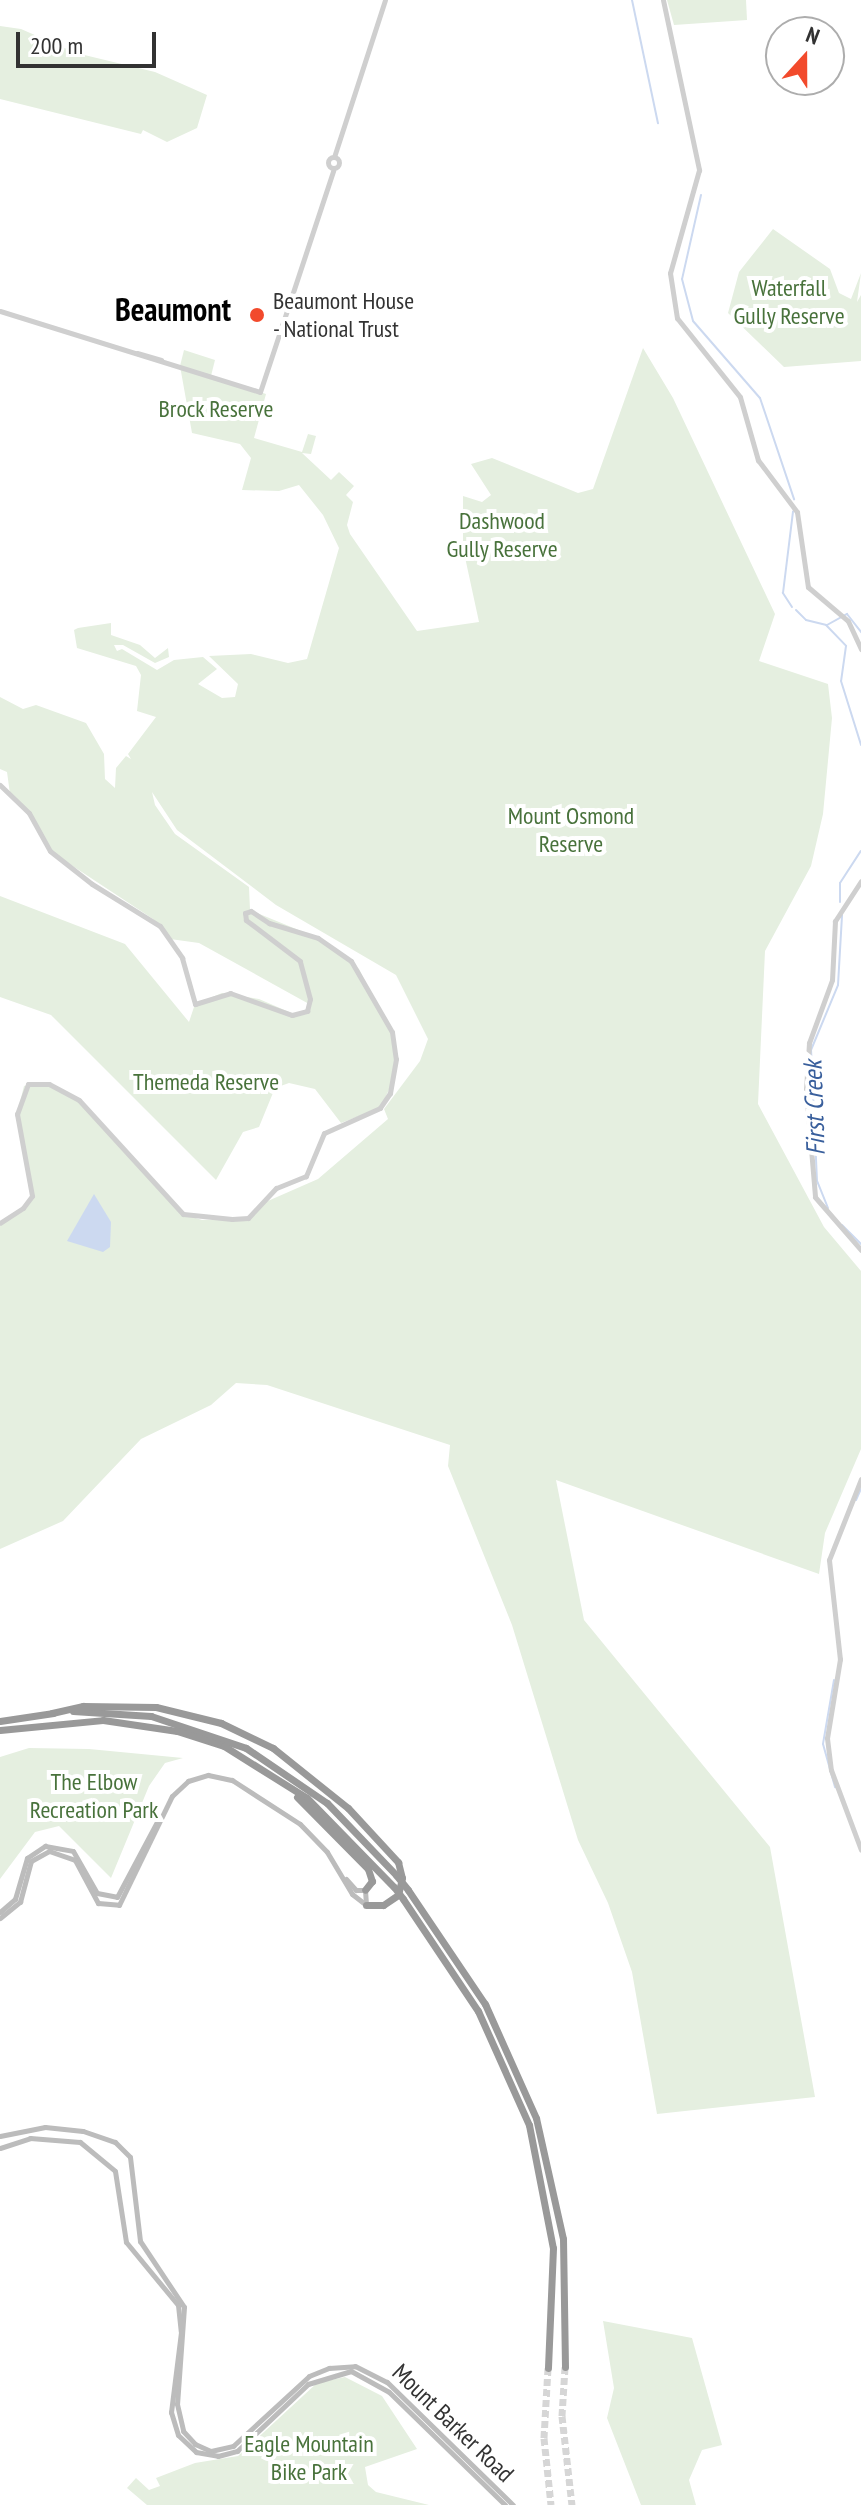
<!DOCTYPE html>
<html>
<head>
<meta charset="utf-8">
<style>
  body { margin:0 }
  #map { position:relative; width:861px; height:2505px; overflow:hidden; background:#fff; font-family:"PT Sans Narrow",sans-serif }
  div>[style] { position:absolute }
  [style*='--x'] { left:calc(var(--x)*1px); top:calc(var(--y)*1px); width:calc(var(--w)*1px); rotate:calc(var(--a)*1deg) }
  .green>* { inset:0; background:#e5efe0 }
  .water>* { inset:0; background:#ccd9f0 }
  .stream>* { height:2px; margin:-1px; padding:0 1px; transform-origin:1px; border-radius:1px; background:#ccd9f0 }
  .motorway-tunnel>* { height:7px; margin-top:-3.5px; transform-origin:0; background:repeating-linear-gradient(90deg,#d6d6d6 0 7px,transparent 0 10.5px) }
  .tertiary>* { height:5px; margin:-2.5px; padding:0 2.5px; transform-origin:2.5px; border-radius:2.5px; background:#cfcfcf }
  .tertiary>.ring { margin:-2.5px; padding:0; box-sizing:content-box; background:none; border:5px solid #cfcfcf; border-radius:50% }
  .secondary>* { height:5px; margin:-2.5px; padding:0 2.5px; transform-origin:2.5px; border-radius:2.5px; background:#bcbcbc }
  .motorway>* { height:7px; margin:-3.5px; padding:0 3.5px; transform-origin:3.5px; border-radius:3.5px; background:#999 }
  .motorway-bridge>* { height:7px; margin:-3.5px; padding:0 3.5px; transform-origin:3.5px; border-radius:3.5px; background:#999 }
  .dots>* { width:22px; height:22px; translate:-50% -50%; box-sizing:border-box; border:4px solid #fff; border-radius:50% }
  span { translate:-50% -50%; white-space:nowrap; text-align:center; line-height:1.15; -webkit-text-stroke:8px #fff; paint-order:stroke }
  .park-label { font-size:24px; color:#48723b }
  .poi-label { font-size:24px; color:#323232 }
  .left { translate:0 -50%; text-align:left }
  .street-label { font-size:24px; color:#323232 }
  .water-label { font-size:26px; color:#395f9c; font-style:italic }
  .district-label { font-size:32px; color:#000; font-weight:700 }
  .north { position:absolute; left:765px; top:16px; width:80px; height:80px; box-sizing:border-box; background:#fff; border:2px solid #adadad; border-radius:50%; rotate:21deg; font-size:22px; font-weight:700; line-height:32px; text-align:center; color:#323232 }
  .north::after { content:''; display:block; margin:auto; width:28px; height:36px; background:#f24a2c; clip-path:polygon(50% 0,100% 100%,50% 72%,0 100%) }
  .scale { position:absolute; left:16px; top:32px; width:140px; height:36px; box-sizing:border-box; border:4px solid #323232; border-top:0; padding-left:10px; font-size:24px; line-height:28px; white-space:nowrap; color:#323232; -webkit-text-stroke:6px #fff; paint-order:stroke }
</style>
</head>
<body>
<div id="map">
  <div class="green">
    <div style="clip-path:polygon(667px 0,746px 0,747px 20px,674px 25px)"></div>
    <div style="clip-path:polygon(0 26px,21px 29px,76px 53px,155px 72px,207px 95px,197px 128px,167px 142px,143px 130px,141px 134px,0 99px)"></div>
    <div style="clip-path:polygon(773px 229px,830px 269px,839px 293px,851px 299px,861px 273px,857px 302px,861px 295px,861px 361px,784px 367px,728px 313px,739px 272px)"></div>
    <div style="clip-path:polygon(643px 348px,673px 398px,775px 614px,759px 661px,828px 684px,832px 718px,823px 814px,811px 866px,765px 951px,758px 1104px,824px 1227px,861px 1271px,861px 1449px,825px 1533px,819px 1574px,556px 1480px,584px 1620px,770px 1847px,815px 2097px,657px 2114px,632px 1972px,608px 1903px,578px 1840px,512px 1625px,448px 1466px,450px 1445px,267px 1385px,236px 1383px,211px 1405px,141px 1439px,63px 1521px,0 1549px,0 1223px,24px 1208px,32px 1196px,17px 1114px,24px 1086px,39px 1082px,79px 1100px,183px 1214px,202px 1220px,248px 1218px,261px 1204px,318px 1179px,388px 1119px,384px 1109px,420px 1061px,428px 1039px,396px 975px,276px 905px,177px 830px,152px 792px,155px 805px,175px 834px,249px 887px,250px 910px,318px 938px,359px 969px,395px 1042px,393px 1082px,380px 1108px,341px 1123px,315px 1089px,289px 1083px,275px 1088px,259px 1127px,243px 1132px,216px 1180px,51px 1015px,0 997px,0 896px,125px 944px,189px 1022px,195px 1004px,222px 993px,259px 999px,296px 1015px,306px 1013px,309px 1004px,199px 943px,170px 939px,153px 919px,50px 851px,29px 813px,10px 794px,7px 772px,0 769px,0 697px,23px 709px,36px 705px,86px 723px,104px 754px,105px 779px,115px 788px,116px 768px,126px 756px,131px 759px,128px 754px,156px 717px,137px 711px,141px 675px,136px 666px,77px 648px,74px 630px,78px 628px,111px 623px,111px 635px,140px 645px,155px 658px,168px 648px,169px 657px,155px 663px,123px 645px,114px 645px,117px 651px,122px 649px,157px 670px,174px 660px,203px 657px,217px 669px,198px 684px,222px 698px,235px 697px,238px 684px,209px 656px,251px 654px,288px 663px,307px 659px,339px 548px,323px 515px,299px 485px,279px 491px,242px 490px,251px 458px,240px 444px,192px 433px,180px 366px,184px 350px,215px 360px,211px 376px,266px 394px,254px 438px,302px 452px,308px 434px,316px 436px,311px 454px,302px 453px,331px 480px,339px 472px,354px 486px,346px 495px,353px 502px,347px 525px,350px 534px,417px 631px,479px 622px,463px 548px,463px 496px,482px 502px,491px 495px,471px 464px,492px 458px,578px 493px,593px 489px)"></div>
    <div style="clip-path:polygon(29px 1748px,89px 1749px,183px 1758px,165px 1763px,149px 1786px,111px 1878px,59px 1826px,35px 1832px,0 1879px,0 1757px)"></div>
    <div style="clip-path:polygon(603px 2321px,692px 2338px,722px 2445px,702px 2450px,689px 2480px,696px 2505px,641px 2505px,607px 2418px,614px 2388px)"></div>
    <div style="clip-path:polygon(345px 2377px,382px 2396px,417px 2449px,365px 2467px,368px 2485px,376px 2492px,429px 2505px,147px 2505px,127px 2488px,136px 2478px,149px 2490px,160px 2486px,156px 2478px,195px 2463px,238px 2456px,317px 2383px)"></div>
  </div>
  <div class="water">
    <div style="clip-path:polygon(94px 1194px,111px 1222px,110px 1247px,103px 1252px,67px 1241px)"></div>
  </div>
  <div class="stream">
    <div style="--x:632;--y:0;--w:126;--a:78.1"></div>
    <div style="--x:701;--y:195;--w:86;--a:102.7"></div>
    <div style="--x:682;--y:279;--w:43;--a:75.3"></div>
    <div style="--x:693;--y:321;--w:102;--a:49"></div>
    <div style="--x:760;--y:398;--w:107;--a:71.4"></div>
    <div style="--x:792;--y:607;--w:17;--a:-123"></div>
    <div style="--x:783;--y:593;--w:82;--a:-83"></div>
    <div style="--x:796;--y:610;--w:14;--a:45"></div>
    <div style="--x:806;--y:620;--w:21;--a:14"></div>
    <div style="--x:826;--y:625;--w:29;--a:46"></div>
    <div style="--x:846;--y:646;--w:35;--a:98"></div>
    <div style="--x:841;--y:681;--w:67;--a:72.6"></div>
    <div style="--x:827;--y:625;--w:23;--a:-29"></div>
    <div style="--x:847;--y:614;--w:23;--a:52"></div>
    <div style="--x:840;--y:902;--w:19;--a:-90"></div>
    <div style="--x:840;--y:883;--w:38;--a:-57"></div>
    <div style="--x:828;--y:1208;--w:29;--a:-112"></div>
    <div style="--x:817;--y:1181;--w:131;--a:-92.6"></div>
    <div style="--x:811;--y:1050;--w:70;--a:-67.4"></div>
    <div style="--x:838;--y:985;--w:70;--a:-86.7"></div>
    <div style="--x:842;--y:1225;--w:27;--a:45"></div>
    <div style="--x:856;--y:1500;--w:12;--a:-66"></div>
    <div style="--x:834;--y:1680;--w:65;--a:99.8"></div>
    <div style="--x:823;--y:1744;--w:45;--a:74.4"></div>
  </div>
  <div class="motorway-tunnel">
    <div style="--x:565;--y:2367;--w:49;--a:93.5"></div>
    <div style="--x:562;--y:2416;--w:90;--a:83.6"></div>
    <div style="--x:548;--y:2368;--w:70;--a:93.3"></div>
    <div style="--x:544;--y:2438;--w:67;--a:84"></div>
  </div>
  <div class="tertiary">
    <div style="--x:663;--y:0;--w:174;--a:78"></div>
    <div style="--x:699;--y:170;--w:107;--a:105.7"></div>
    <div style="--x:670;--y:273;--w:46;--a:81.2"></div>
    <div style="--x:677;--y:318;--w:101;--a:51.4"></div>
    <div style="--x:740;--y:397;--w:66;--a:74.1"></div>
    <div style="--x:758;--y:460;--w:65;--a:53.1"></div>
    <div style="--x:797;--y:512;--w:76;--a:81.7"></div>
    <div style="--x:808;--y:587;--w:52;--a:40.4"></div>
    <div style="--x:848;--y:621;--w:31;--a:65"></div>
    <div style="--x:334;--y:157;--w:165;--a:-72"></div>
    <div class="ring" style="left:328.5px;top:157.5px;width:6px;height:6px"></div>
    <div style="--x:0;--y:311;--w:272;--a:17.3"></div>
    <div style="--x:260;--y:392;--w:233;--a:-71.7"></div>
    <div style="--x:137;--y:353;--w:25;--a:16"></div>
    <div style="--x:0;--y:785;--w:40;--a:44"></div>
    <div style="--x:29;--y:813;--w:43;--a:61.1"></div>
    <div style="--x:50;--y:851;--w:53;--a:38.2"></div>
    <div style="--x:92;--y:884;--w:80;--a:31.7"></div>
    <div style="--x:160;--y:926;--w:39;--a:55"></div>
    <div style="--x:182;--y:958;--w:48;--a:74.2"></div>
    <div style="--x:195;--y:1004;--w:37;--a:-17"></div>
    <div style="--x:230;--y:993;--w:66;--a:19.5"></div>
    <div style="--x:292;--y:1015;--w:16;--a:-15"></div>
    <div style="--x:307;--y:1011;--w:12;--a:-76"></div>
    <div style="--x:310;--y:999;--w:39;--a:-105"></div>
    <div style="--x:300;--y:961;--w:68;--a:-142.8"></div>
    <div style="--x:246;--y:920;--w:7;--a:-98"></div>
    <div style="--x:245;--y:913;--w:6;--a:-18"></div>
    <div style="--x:251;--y:911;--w:22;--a:34"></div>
    <div style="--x:269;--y:923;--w:51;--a:17"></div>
    <div style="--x:318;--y:938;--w:40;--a:34.9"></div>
    <div style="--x:351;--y:961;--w:82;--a:60"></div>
    <div style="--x:392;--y:1032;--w:27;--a:82"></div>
    <div style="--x:396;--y:1059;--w:35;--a:100"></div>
    <div style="--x:390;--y:1093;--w:18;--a:124"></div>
    <div style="--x:380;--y:1108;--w:61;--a:155.9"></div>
    <div style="--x:324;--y:1133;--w:47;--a:112.7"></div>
    <div style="--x:306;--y:1176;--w:32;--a:158"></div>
    <div style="--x:276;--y:1188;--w:41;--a:133"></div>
    <div style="--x:248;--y:1218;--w:16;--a:176"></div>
    <div style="--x:232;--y:1219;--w:49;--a:-174.2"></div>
    <div style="--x:183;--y:1214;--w:154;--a:-132.4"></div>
    <div style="--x:79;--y:1100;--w:34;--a:-152"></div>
    <div style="--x:49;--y:1084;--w:21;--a:180"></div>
    <div style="--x:28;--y:1084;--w:32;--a:110"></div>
    <div style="--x:17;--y:1114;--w:83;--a:79.6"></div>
    <div style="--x:32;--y:1196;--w:15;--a:127"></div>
    <div style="--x:23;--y:1208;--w:27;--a:147"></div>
    <div style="--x:861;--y:881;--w:48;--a:123"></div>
    <div style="--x:835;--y:921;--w:59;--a:92.9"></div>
    <div style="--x:832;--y:980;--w:67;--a:110.1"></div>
    <div style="--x:809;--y:1043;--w:46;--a:93.7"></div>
    <div style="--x:806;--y:1089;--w:108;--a:85.2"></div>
    <div style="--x:815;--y:1197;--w:70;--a:49"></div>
    <div style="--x:861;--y:1479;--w:87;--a:111.6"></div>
    <div style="--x:829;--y:1560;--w:100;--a:83.7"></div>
    <div style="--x:840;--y:1659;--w:80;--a:99.3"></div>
    <div style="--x:827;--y:1738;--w:32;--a:83"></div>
    <div style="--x:831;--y:1770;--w:85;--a:69.4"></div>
  </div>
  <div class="secondary">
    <div style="--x:346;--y:1879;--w:15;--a:48"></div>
    <div style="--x:356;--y:1890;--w:9;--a:0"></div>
    <div style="--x:365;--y:1890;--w:15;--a:86"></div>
    <div style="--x:0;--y:1912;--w:20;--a:-41"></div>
    <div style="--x:15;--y:1899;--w:43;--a:-73.7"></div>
    <div style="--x:27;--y:1858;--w:22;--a:-34"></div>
    <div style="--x:45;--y:1846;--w:28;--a:10"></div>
    <div style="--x:73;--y:1851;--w:48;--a:60.3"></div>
    <div style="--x:97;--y:1893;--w:20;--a:11"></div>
    <div style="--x:117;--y:1897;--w:87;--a:-62"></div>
    <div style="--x:0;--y:1918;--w:26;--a:-39"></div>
    <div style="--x:20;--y:1902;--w:42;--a:-75"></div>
    <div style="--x:31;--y:1861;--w:21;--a:-29"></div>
    <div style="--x:49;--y:1851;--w:28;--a:19"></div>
    <div style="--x:75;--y:1860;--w:49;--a:61.9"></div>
    <div style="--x:98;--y:1903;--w:21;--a:5"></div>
    <div style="--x:119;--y:1905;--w:121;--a:-64.1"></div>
    <div style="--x:172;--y:1796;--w:22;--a:-43"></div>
    <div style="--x:188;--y:1781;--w:21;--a:-17"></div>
    <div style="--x:208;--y:1775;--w:25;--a:12"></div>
    <div style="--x:232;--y:1780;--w:81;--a:32.9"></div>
    <div style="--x:300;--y:1824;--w:39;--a:46"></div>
    <div style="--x:327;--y:1852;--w:49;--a:59.2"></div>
    <div style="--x:352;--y:1894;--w:18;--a:38"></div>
    <div style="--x:0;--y:2136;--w:46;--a:-11.3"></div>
    <div style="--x:45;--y:2127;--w:38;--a:6"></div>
    <div style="--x:83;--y:2131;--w:34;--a:19"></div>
    <div style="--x:115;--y:2142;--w:21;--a:45"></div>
    <div style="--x:130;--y:2157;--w:85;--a:83.2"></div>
    <div style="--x:140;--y:2241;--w:79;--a:56.3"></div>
    <div style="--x:184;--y:2307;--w:97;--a:94.1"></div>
    <div style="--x:177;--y:2404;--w:28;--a:77"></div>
    <div style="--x:183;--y:2431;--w:18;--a:47"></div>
    <div style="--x:195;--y:2444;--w:17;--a:24"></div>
    <div style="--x:211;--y:2451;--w:23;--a:-13"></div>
    <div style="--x:233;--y:2446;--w:103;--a:-42.6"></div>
    <div style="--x:309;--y:2376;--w:22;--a:-22"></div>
    <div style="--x:329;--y:2368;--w:26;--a:-4"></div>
    <div style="--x:355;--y:2366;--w:36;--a:27"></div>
    <div style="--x:387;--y:2382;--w:176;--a:44.3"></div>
    <div style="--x:0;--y:2148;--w:32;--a:-18"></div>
    <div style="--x:30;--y:2138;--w:50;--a:4.6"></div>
    <div style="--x:80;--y:2142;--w:45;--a:39.6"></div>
    <div style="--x:115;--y:2171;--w:72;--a:81.2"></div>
    <div style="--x:126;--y:2242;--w:82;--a:50.5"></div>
    <div style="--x:178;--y:2305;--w:27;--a:84"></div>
    <div style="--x:181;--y:2332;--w:81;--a:97.1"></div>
    <div style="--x:171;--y:2412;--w:24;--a:73"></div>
    <div style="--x:178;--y:2435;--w:25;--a:43"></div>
    <div style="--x:196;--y:2452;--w:22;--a:10"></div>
    <div style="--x:218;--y:2456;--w:20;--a:-15"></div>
    <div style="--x:237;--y:2451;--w:98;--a:-43.3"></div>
    <div style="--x:308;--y:2384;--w:45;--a:-16.8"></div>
    <div style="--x:351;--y:2371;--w:43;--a:28.9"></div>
    <div style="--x:389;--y:2392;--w:162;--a:44.2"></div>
  </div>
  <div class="motorway">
    <div style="--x:73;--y:1711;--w:78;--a:3.7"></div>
    <div style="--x:151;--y:1716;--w:100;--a:18.6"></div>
    <div style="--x:246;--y:1748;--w:98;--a:34.2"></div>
    <div style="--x:327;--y:1803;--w:100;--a:46.2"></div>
    <div style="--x:52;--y:1713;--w:32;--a:-13"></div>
    <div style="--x:83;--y:1706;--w:73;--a:0.8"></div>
    <div style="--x:156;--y:1707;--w:67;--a:13.8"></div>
    <div style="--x:221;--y:1723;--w:58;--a:25.7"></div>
    <div style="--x:273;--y:1748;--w:96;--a:38.7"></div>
    <div style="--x:348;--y:1808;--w:74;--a:47.2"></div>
    <div style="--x:398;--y:1862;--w:16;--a:76"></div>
    <div style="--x:402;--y:1878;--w:17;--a:103"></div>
    <div style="--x:398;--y:1895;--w:18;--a:146"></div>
    <div style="--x:383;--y:1905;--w:17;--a:180"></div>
    <div style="--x:0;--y:1721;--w:54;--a:-8.6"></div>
    <div style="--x:0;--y:1730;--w:103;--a:-5.5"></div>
    <div style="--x:103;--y:1720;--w:75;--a:8.5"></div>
    <div style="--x:177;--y:1731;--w:49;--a:17.7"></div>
    <div style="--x:224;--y:1746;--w:98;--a:32.1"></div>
    <div style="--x:307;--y:1798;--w:124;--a:45.7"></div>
    <div style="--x:297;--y:1797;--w:101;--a:45.4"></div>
    <div style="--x:368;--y:1869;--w:13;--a:72"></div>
    <div style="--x:372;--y:1881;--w:11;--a:128"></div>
    <div style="--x:408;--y:1890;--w:138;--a:56"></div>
    <div style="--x:485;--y:2004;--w:125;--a:65.9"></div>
    <div style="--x:536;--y:2118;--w:124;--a:77.4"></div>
    <div style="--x:563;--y:2239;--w:128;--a:89.1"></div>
    <div style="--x:403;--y:1899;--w:135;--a:56.2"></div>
    <div style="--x:478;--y:2011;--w:125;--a:65.9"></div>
    <div style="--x:529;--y:2125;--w:125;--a:79"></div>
    <div style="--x:553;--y:2248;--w:120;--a:92.4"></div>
  </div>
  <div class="motorway-bridge">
    <div style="--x:396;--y:1875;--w:19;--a:51"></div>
    <div style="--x:394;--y:1887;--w:15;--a:53"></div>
  </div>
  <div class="dots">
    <div style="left:257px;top:315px;background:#f24a2c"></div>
  </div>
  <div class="park-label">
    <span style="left:789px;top:302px">Waterfall<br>Gully Reserve</span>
    <span style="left:216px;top:409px">Brock Reserve</span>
    <span style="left:502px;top:535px">Dashwood<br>Gully Reserve</span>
    <span style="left:571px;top:830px">Mount Osmond<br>Reserve</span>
    <span style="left:206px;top:1082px">Themeda Reserve</span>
    <span style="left:94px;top:1796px">The Elbow<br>Recreation Park</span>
    <span style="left:309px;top:2458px">Eagle Mountain<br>Bike Park</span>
  </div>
  <div class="poi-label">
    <span class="left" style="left:273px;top:315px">Beaumont House<br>- National Trust</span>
  </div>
  <div class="street-label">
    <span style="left:453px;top:2423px;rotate:44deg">Mount Barker Road</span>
  </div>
  <div class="water-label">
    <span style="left:814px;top:1108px;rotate:-92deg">First Creek</span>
  </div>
  <div class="district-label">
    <span style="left:173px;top:309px">Beaumont</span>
  </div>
  <div class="north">N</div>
  <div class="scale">200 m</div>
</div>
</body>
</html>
